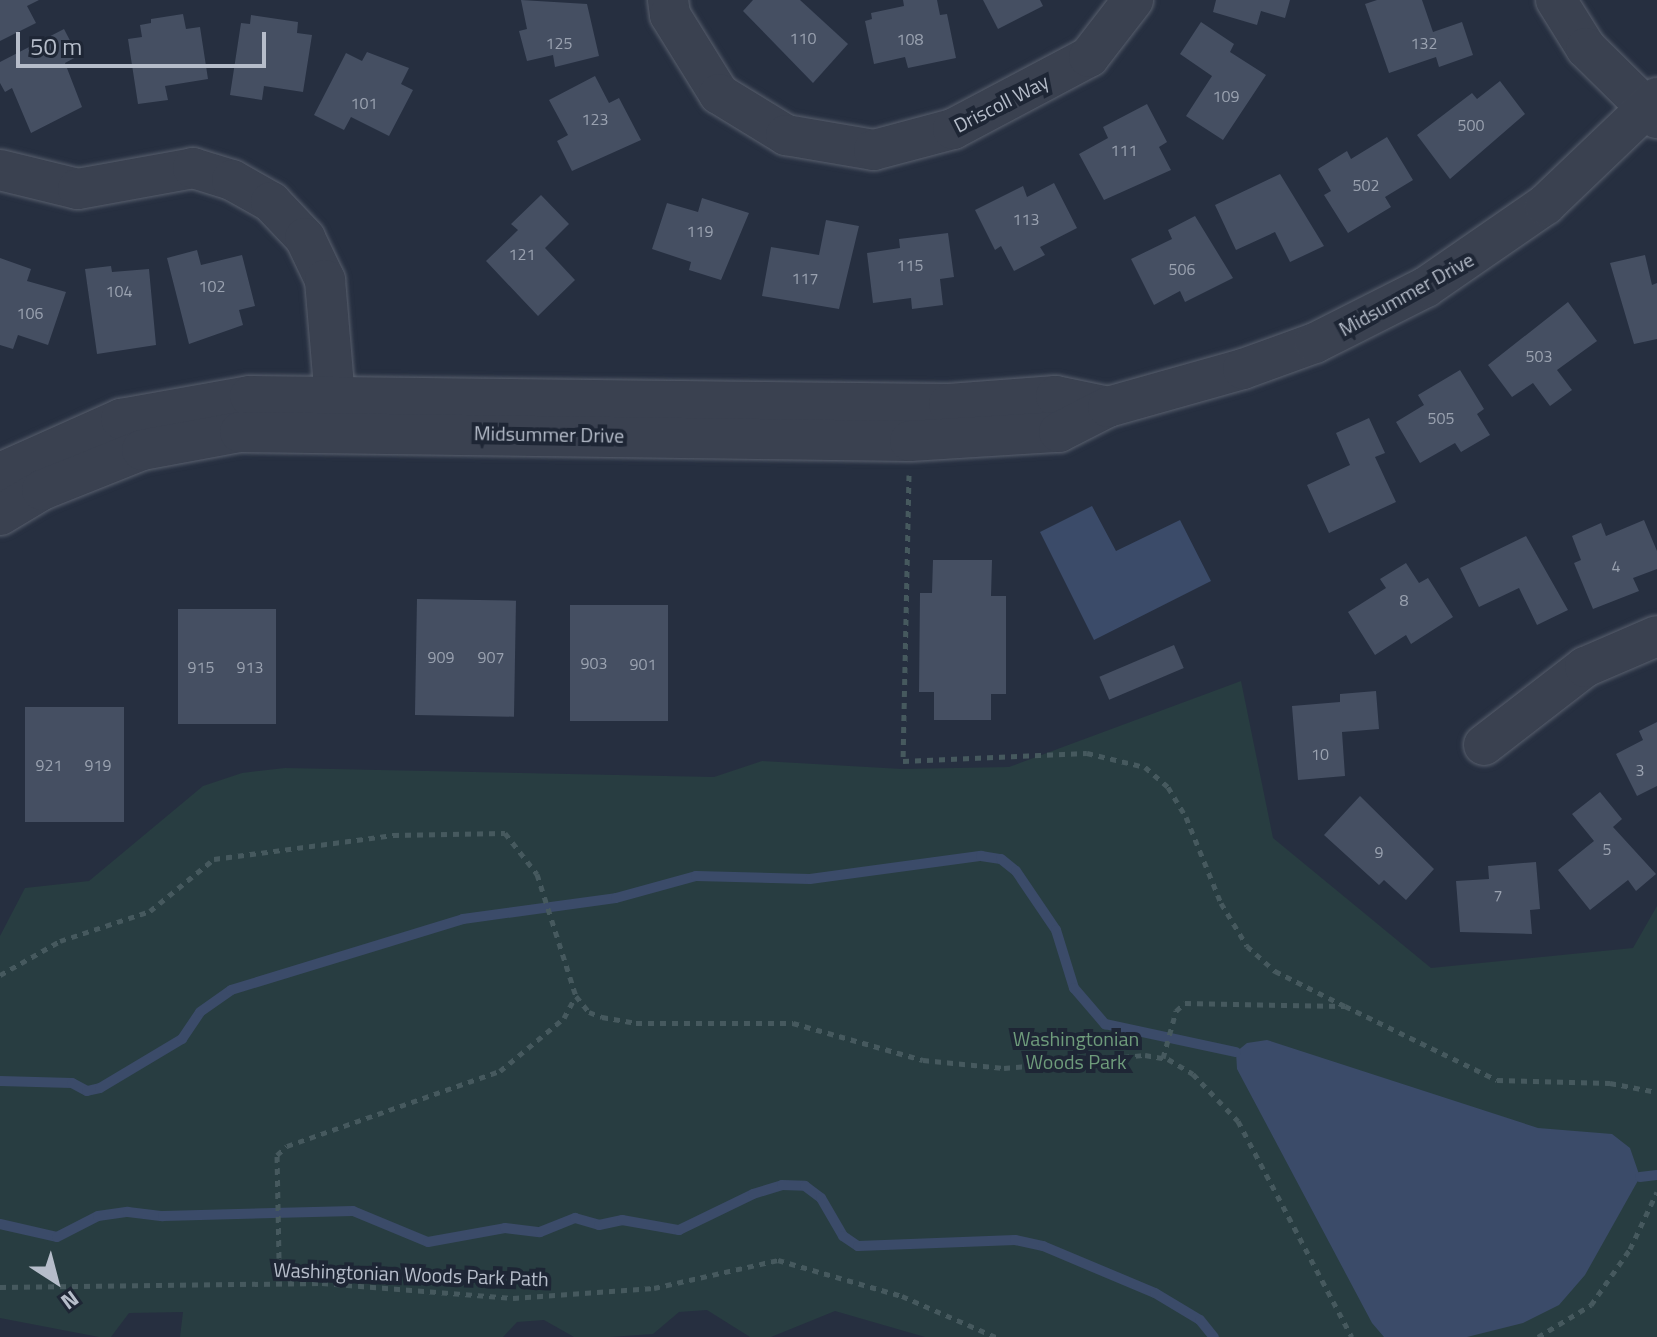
<!DOCTYPE html>
<html>
<head>
<meta charset="utf-8">
<style>
  body { margin:0 }
  #map { position:relative; width:1657px; height:1337px; overflow:hidden; background:#262f40; font-family:"Titillium Web",sans-serif }
  div>[style] { position:absolute }
  [style*='--x'] { left:calc(var(--x)*1px); top:calc(var(--y)*1px); width:calc(var(--w)*1px); rotate:calc(var(--a)*1deg) }
  .green>* { inset:0; background:#283d41 }
  .water>* { inset:0; background:#3b4b69 }
  .stream>* { height:10px; margin:-5px; padding:0 5px; transform-origin:5px; border-radius:5px; background:#3b4b69 }
  .building>* { inset:0; background:#454f62; transform-origin:0 0 }
  .path>* { height:5px; margin-top:-2.5px; transform-origin:0; background:repeating-linear-gradient(90deg,#46595e 0 6px,transparent 0 12px) }
  .roads { filter:drop-shadow(0 0 2px #585f6d) drop-shadow(0 0 2px #585f6d) }
  .minor>* { height:40px; margin:-20px; padding:0 20px; transform-origin:20px; border-radius:20px; background:#3a4150 }
  span { translate:-50% -50%; white-space:nowrap; text-align:center; line-height:1.15; -webkit-text-stroke:8px #1e2635; paint-order:stroke }
  .number-label { font-size:16px; color:#9aa2b0 }
  .number-label span { -webkit-text-stroke-width:0 }
  .street-label { font-size:20px; color:#b6bdca }
  .park-label { font-size:20px; color:#6e9b7b }
  .north { position:absolute; left:16px; top:1241px; width:80px; height:80px; -webkit-text-stroke:6px #1e2635; paint-order:stroke; rotate:144deg; font-size:22px; font-weight:700; line-height:32px; text-align:center; color:#b6bdca }
  .north::after { content:''; display:block; margin:auto; width:28px; height:36px; background:#b6bdca; clip-path:polygon(50% 0,100% 100%,50% 72%,0 100%) }
  .scale { position:absolute; left:16px; top:32px; width:250px; height:36px; box-sizing:border-box; border:4px solid #b6bdca; border-top:0; padding-left:10px; font-size:24px; line-height:28px; white-space:nowrap; color:#b6bdca; -webkit-text-stroke:6px #1e2635; paint-order:stroke }
</style>
</head>
<body>
<div id="map">
  <div class="green">
    <div style="clip-path:polygon(1241px 681px,1273px 838px,1431px 968px,1633px 948px,1657px 906px,1657px 1337px,925px 1337px,835px 1311px,771px 1337px,750px 1337px,707px 1310px,679px 1312px,653px 1334px,610px 1337px,574px 1337px,544px 1320px,517px 1322px,503px 1337px,180px 1337px,183px 1312px,129px 1313px,111px 1337px,99px 1337px,0 1318px,0 936px,25px 888px,89px 881px,203px 786px,242px 773px,285px 768px,714px 777px,762px 761px,902px 769px,1009px 767px)"></div>
  </div>
  <div class="water">
    <div style="clip-path:polygon(1092px 506px,1116px 551px,1180px 520px,1211px 581px,1094px 640px,1040px 532px)"></div>
    <div style="clip-path:polygon(1267px 1040px,1538px 1128px,1612px 1134px,1630px 1148px,1640px 1177px,1585px 1275px,1559px 1305px,1523px 1323px,1467px 1337px,1384px 1337px,1372px 1323px,1237px 1069px,1236px 1052px,1247px 1043px)"></div>
  </div>
  <div class="stream">
    <div style="--x:0;--y:1081;--w:72;--a:1.6"></div>
    <div style="--x:72;--y:1083;--w:17;--a:28"></div>
    <div style="--x:87;--y:1091;--w:13;--a:-13"></div>
    <div style="--x:100;--y:1088;--w:96;--a:-30.9"></div>
    <div style="--x:182;--y:1039;--w:32;--a:-56"></div>
    <div style="--x:200;--y:1012;--w:38;--a:-35"></div>
    <div style="--x:231;--y:990;--w:243;--a:-17"></div>
    <div style="--x:463;--y:919;--w:154;--a:-7.8"></div>
    <div style="--x:616;--y:898;--w:83;--a:-15.4"></div>
    <div style="--x:696;--y:876;--w:114;--a:1.5"></div>
    <div style="--x:810;--y:879;--w:173;--a:-7.7"></div>
    <div style="--x:981;--y:856;--w:20;--a:9"></div>
    <div style="--x:1001;--y:859;--w:19;--a:39"></div>
    <div style="--x:1016;--y:871;--w:71;--a:55.9"></div>
    <div style="--x:1056;--y:930;--w:61;--a:72.8"></div>
    <div style="--x:1074;--y:988;--w:48;--a:49.3"></div>
    <div style="--x:1105;--y:1024;--w:134;--a:12.1"></div>
    <div style="--x:1640;--y:1177;--w:17;--a:-7"></div>
    <div style="--x:0;--y:1224;--w:58;--a:12.8"></div>
    <div style="--x:57;--y:1237;--w:46;--a:-27.1"></div>
    <div style="--x:98;--y:1216;--w:30;--a:-8"></div>
    <div style="--x:128;--y:1212;--w:35;--a:7"></div>
    <div style="--x:163;--y:1216;--w:190;--a:-1.5"></div>
    <div style="--x:353;--y:1211;--w:81;--a:22.5"></div>
    <div style="--x:428;--y:1242;--w:78;--a:-10.3"></div>
    <div style="--x:505;--y:1228;--w:35;--a:7"></div>
    <div style="--x:540;--y:1232;--w:38;--a:-22"></div>
    <div style="--x:575;--y:1218;--w:25;--a:16"></div>
    <div style="--x:599;--y:1225;--w:24;--a:-12"></div>
    <div style="--x:622;--y:1220;--w:58;--a:10"></div>
    <div style="--x:679;--y:1230;--w:82;--a:-25.9"></div>
    <div style="--x:753;--y:1194;--w:30;--a:-17"></div>
    <div style="--x:782;--y:1185;--w:23;--a:2"></div>
    <div style="--x:805;--y:1186;--w:20;--a:37"></div>
    <div style="--x:821;--y:1198;--w:44;--a:59.9"></div>
    <div style="--x:843;--y:1236;--w:18;--a:34"></div>
    <div style="--x:858;--y:1246;--w:157;--a:-2.2"></div>
    <div style="--x:1015;--y:1240;--w:29;--a:12"></div>
    <div style="--x:1043;--y:1246;--w:121;--a:22.8"></div>
    <div style="--x:1155;--y:1293;--w:52;--a:31"></div>
    <div style="--x:1200;--y:1320;--w:22;--a:51"></div>
  </div>
  <div class="building">
    <div style="clip-path:polygon(0 0,39px 0,27px 6px,36px 23px,0 41px)"></div>
    <div style="clip-path:polygon(521px 0,587px 4px,599px 56px,555px 67px,553px 55px,527px 61px,519px 31px,527px 29px)"></div>
    <div style="clip-path:polygon(753px 0,800px 0,848px 44px,813px 83px,743px 11px)"></div>
    <div style="clip-path:polygon(903px 0,937px 0,940px 15px,947px 14px,956px 58px,908px 68px,905px 57px,874px 64px,865px 21px,872px 19px,871px 13px,904px 6px)"></div>
    <div style="clip-path:polygon(983px 0,1040px 0,1043px 6px,998px 29px)"></div>
    <div style="clip-path:polygon(1216px 0,1290px 0,1285px 18px,1261px 11px,1257px 25px,1213px 12px)"></div>
    <div style="clip-path:polygon(1377px 0,1422px 0,1433px 32px,1462px 22px,1473px 55px,1439px 67px,1436px 57px,1389px 73px,1365px 4px)"></div>
    <div style="clip-path:polygon(183px 14px,186px 29px,200px 27px,208px 79px,165px 86px,168px 100px,138px 104px,128px 39px,142px 37px,140px 25px,151px 23px,151px 19px)"></div>
    <div style="clip-path:polygon(251px 15px,298px 22px,297px 33px,312px 35px,303px 92px,264px 86px,262px 100px,230px 95px,241px 23px,250px 24px)"></div>
    <div style="clip-path:polygon(1201px 22px,1234px 44px,1230px 52px,1266px 75px,1223px 140px,1186px 116px,1212px 76px,1180px 54px)"></div>
    <div style="clip-path:polygon(64px 29px,78px 56px,65px 63px,82px 107px,31px 133px,12px 88px,5px 92px,0 83px,0 62px)"></div>
    <div style="clip-path:polygon(367px 52px,409px 68px,401px 84px,413px 90px,389px 136px,351px 117px,344px 130px,314px 115px,346px 53px,362px 61px)"></div>
    <div style="clip-path:polygon(595px 76px,609px 103px,619px 98px,641px 140px,572px 171px,557px 141px,568px 135px,549px 100px)"></div>
    <div style="clip-path:polygon(1500px 81px,1525px 114px,1450px 179px,1417px 135px,1472px 93px,1477px 99px)"></div>
    <div style="clip-path:polygon(1147px 104px,1167px 142px,1159px 147px,1171px 170px,1104px 200px,1079px 154px,1108px 138px,1103px 127px)"></div>
    <div style="clip-path:polygon(1387px 137px,1413px 180px,1385px 197px,1391px 207px,1348px 233px,1324px 195px,1331px 191px,1318px 169px,1347px 151px,1351px 159px)"></div>
    <div style="clip-path:polygon(1280px 174px,1324px 246px,1290px 262px,1275px 232px,1236px 250px,1215px 205px)"></div>
    <div style="clip-path:polygon(1054px 183px,1077px 228px,1040px 247px,1045px 255px,1014px 271px,1001px 246px,995px 250px,975px 210px,1023px 186px,1027px 197px)"></div>
    <div style="clip-path:polygon(541px 195px,569px 224px,545px 248px,575px 280px,538px 316px,486px 261px,518px 230px,511px 224px)"></div>
    <div style="clip-path:polygon(702px 198px,749px 213px,721px 280px,689px 270px,691px 262px,652px 249px,667px 203px,698px 212px)"></div>
    <div style="clip-path:polygon(1195px 216px,1233px 278px,1185px 302px,1180px 291px,1154px 305px,1131px 259px,1172px 239px,1168px 230px)"></div>
    <div style="clip-path:polygon(826px 220px,859px 226px,839px 309px,762px 296px,771px 247px,819px 255px)"></div>
    <div style="clip-path:polygon(948px 233px,954px 277px,940px 279px,943px 305px,912px 309px,911px 298px,873px 303px,867px 253px,900px 248px,899px 239px)"></div>
    <div style="clip-path:polygon(197px 250px,201px 265px,242px 255px,255px 306px,239px 310px,243px 325px,189px 344px,167px 258px)"></div>
    <div style="clip-path:polygon(1645px 255px,1652px 285px,1657px 283px,1657px 339px,1634px 344px,1610px 263px)"></div>
    <div style="clip-path:polygon(0 258px,31px 269px,27px 281px,66px 292px,48px 345px,18px 335px,13px 349px,0 345px)"></div>
    <div style="clip-path:polygon(111px 266px,112px 272px,149px 269px,156px 345px,97px 354px,85px 269px)"></div>
    <div style="clip-path:polygon(1568px 302px,1597px 341px,1557px 370px,1572px 390px,1550px 406px,1533px 383px,1512px 397px,1488px 365px)"></div>
    <div style="clip-path:polygon(1460px 370px,1484px 409px,1477px 414px,1490px 435px,1461px 452px,1455px 443px,1420px 463px,1396px 422px,1424px 405px,1418px 395px)"></div>
    <div style="clip-path:polygon(1369px 418px,1385px 453px,1375px 457px,1396px 502px,1329px 533px,1307px 485px,1350px 465px,1336px 433px)"></div>
    <div style="clip-path:polygon(1644px 520px,1657px 551px,1657px 569px,1633px 578px,1639px 591px,1593px 609px,1574px 563px,1581px 560px,1572px 536px,1601px 523px,1606px 536px)"></div>
    <div style="clip-path:polygon(1526px 536px,1568px 610px,1537px 625px,1519px 588px,1479px 607px,1460px 568px)"></div>
    <div style="clip-path:polygon(933px 560px,992px 560px,991px 596px,1006px 596px,1006px 694px,991px 694px,991px 720px,934px 720px,934px 692px,919px 692px,920px 593px,932px 593px)"></div>
    <div style="clip-path:polygon(1406px 563px,1419px 583px,1428px 578px,1453px 617px,1411px 644px,1406px 635px,1375px 655px,1348px 612px,1386px 588px,1380px 579px)"></div>
    <div style="left:417px;top:599px;width:99px;height:116px;rotate:1deg"></div>
    <div style="left:570px;top:605px;width:98px;height:116px"></div>
    <div style="left:178px;top:609px;width:98px;height:115px"></div>
    <div style="left:1174px;top:645px;width:25px;height:81px;rotate:67deg"></div>
    <div style="clip-path:polygon(1376px 691px,1379px 729px,1342px 732px,1345px 776px,1298px 780px,1292px 706px,1340px 702px,1340px 694px)"></div>
    <div style="left:25px;top:707px;width:99px;height:115px"></div>
    <div style="clip-path:polygon(1657px 722px,1657px 786px,1637px 796px,1616px 754px,1643px 740px,1639px 731px)"></div>
    <div style="clip-path:polygon(1600px 792px,1622px 819px,1613px 827px,1656px 874px,1636px 891px,1628px 880px,1590px 910px,1558px 870px,1594px 841px,1572px 814px)"></div>
    <div style="clip-path:polygon(1360px 796px,1434px 869px,1406px 900px,1384px 880px,1379px 885px,1324px 835px)"></div>
    <div style="clip-path:polygon(1536px 862px,1540px 909px,1530px 910px,1532px 934px,1460px 932px,1456px 881px,1489px 879px,1488px 866px)"></div>
  </div>
  <div class="path">
    <div style="--x:909;--y:475;--w:286;--a:91.2"></div>
    <div style="--x:903;--y:761;--w:184;--a:-2.5"></div>
    <div style="--x:1087;--y:753;--w:60;--a:13.6"></div>
    <div style="--x:1145;--y:767;--w:30;--a:41"></div>
    <div style="--x:1168;--y:787;--w:35;--a:59"></div>
    <div style="--x:1186;--y:817;--w:93;--a:67.9"></div>
    <div style="--x:1221;--y:903;--w:50;--a:58.8"></div>
    <div style="--x:1247;--y:946;--w:38;--a:42"></div>
    <div style="--x:1275;--y:971;--w:78;--a:26.6"></div>
    <div style="--x:0;--y:975;--w:69;--a:-29.5"></div>
    <div style="--x:60;--y:941;--w:95;--a:-18.4"></div>
    <div style="--x:150;--y:911;--w:82;--a:-39.1"></div>
    <div style="--x:214;--y:859;--w:181;--a:-7.6"></div>
    <div style="--x:393;--y:835;--w:112;--a:-1"></div>
    <div style="--x:505;--y:833;--w:52;--a:52"></div>
    <div style="--x:537;--y:874;--w:128;--a:72.3"></div>
    <div style="--x:576;--y:996;--w:21;--a:51"></div>
    <div style="--x:589;--y:1012;--w:14;--a:21"></div>
    <div style="--x:602;--y:1017;--w:35;--a:10"></div>
    <div style="--x:636;--y:1023;--w:157;--a:0"></div>
    <div style="--x:793;--y:1023;--w:135;--a:15.9"></div>
    <div style="--x:923;--y:1060;--w:81;--a:5.6"></div>
    <div style="--x:1004;--y:1068;--w:142;--a:-5.3"></div>
    <div style="--x:1145;--y:1055;--w:23;--a:10"></div>
    <div style="--x:1168;--y:1059;--w:29;--a:31"></div>
    <div style="--x:1193;--y:1074;--w:65;--a:46.2"></div>
    <div style="--x:1238;--y:1121;--w:244;--a:62.2"></div>
    <div style="--x:1163;--y:1058;--w:49;--a:-74.5"></div>
    <div style="--x:1176;--y:1011;--w:12;--a:-42"></div>
    <div style="--x:1185;--y:1003;--w:160;--a:1.1"></div>
    <div style="--x:1345;--y:1006;--w:169;--a:26"></div>
    <div style="--x:1497;--y:1080;--w:113;--a:1.5"></div>
    <div style="--x:1610;--y:1083;--w:48;--a:10.8"></div>
    <div style="--x:292;--y:1280;--w:10;--a:-156"></div>
    <div style="--x:283;--y:1276;--w:18;--a:-103"></div>
    <div style="--x:279;--y:1258;--w:103;--a:-91.1"></div>
    <div style="--x:277;--y:1155;--w:13;--a:-42"></div>
    <div style="--x:287;--y:1146;--w:226;--a:-19.4"></div>
    <div style="--x:500;--y:1071;--w:83;--a:-39.6"></div>
    <div style="--x:564;--y:1018;--w:24;--a:-62"></div>
    <div style="--x:0;--y:1287;--w:322;--a:-0.7"></div>
    <div style="--x:322;--y:1283;--w:192;--a:4.5"></div>
    <div style="--x:513;--y:1298;--w:141;--a:-4.1"></div>
    <div style="--x:654;--y:1288;--w:127;--a:-12.7"></div>
    <div style="--x:778;--y:1260;--w:129;--a:16.2"></div>
    <div style="--x:902;--y:1296;--w:103;--a:23.6"></div>
    <div style="--x:1538;--y:1337;--w:62;--a:-31.1"></div>
    <div style="--x:1591;--y:1305;--w:68;--a:-55.1"></div>
    <div style="--x:1630;--y:1249;--w:63;--a:-64.7"></div>
  </div>
  <div class="roads">
    <div class="minor">
      <div style="--x:668;--y:0;--w:15;--a:82"></div>
      <div style="--x:670;--y:15;--w:93;--a:58.2"></div>
      <div style="--x:719;--y:94;--w:79;--a:31.5"></div>
      <div style="--x:786;--y:135;--w:89;--a:9.7"></div>
      <div style="--x:874;--y:150;--w:82;--a:-14.9"></div>
      <div style="--x:953;--y:129;--w:154;--a:-27.9"></div>
      <div style="--x:1089;--y:57;--w:72;--a:-52.3"></div>
      <div style="--x:1556;--y:0;--w:57;--a:58"></div>
      <div style="--x:1586;--y:48;--w:100;--a:44.6"></div>
      <div style="--x:0;--y:170;--w:80;--a:13.7"></div>
      <div style="--x:78;--y:189;--w:117;--a:-10.3"></div>
      <div style="--x:193;--y:168;--w:41;--a:17.1"></div>
      <div style="--x:232;--y:180;--w:45;--a:29.4"></div>
      <div style="--x:271;--y:202;--w:50;--a:46.6"></div>
      <div style="--x:305;--y:238;--w:47;--a:64.5"></div>
      <div style="--x:325;--y:280;--w:144;--a:85.2"></div>
      <div style="--x:0;--y:473;--w:133;--a:-24.1"></div>
      <div style="--x:121;--y:419;--w:131;--a:-10.1"></div>
      <div style="--x:250;--y:396;--w:699;--a:0.66"></div>
      <div style="--x:949;--y:404;--w:107;--a:-4.3"></div>
      <div style="--x:1056;--y:396;--w:53;--a:11.9"></div>
      <div style="--x:0;--y:515;--w:49;--a:-30.8"></div>
      <div style="--x:42;--y:490;--w:108;--a:-21.8"></div>
      <div style="--x:142;--y:450;--w:100;--a:-10.4"></div>
      <div style="--x:240;--y:432;--w:670;--a:0.77"></div>
      <div style="--x:910;--y:441;--w:149;--a:-3.5"></div>
      <div style="--x:1059;--y:432;--w:55;--a:-27"></div>
      <div style="--x:1108;--y:407;--w:140;--a:-15.7"></div>
      <div style="--x:1243;--y:369;--w:77;--a:-19.9"></div>
      <div style="--x:1315;--y:343;--w:124;--a:-26.8"></div>
      <div style="--x:1426;--y:287;--w:145;--a:-34.6"></div>
      <div style="--x:1545;--y:205;--w:155;--a:-43.7"></div>
      <div style="--x:1484;--y:745;--w:128;--a:-37.7"></div>
      <div style="--x:1585;--y:667;--w:78;--a:-23.3"></div>
    </div>
  </div>
  <div class="number-label">
    <span style="left:803px;top:38px">110</span>
    <span style="left:910px;top:39px">108</span>
    <span style="left:559px;top:43px">125</span>
    <span style="left:1424px;top:43px">132</span>
    <span style="left:1226px;top:96px">109</span>
    <span style="left:364px;top:103px">101</span>
    <span style="left:595px;top:119px">123</span>
    <span style="left:1471px;top:125px">500</span>
    <span style="left:1124px;top:150px">111</span>
    <span style="left:1366px;top:185px">502</span>
    <span style="left:1026px;top:219px">113</span>
    <span style="left:700px;top:231px">119</span>
    <span style="left:522px;top:254px">121</span>
    <span style="left:910px;top:265px">115</span>
    <span style="left:1182px;top:269px">506</span>
    <span style="left:805px;top:278px">117</span>
    <span style="left:212px;top:286px">102</span>
    <span style="left:119px;top:291px">104</span>
    <span style="left:30px;top:313px">106</span>
    <span style="left:1539px;top:356px">503</span>
    <span style="left:1441px;top:418px">505</span>
    <span style="left:1616px;top:566px">4</span>
    <span style="left:1404px;top:600px">8</span>
    <span style="left:441px;top:657px">909</span>
    <span style="left:491px;top:657px">907</span>
    <span style="left:594px;top:663px">903</span>
    <span style="left:643px;top:664px">901</span>
    <span style="left:201px;top:667px">915</span>
    <span style="left:250px;top:667px">913</span>
    <span style="left:1320px;top:754px">10</span>
    <span style="left:49px;top:765px">921</span>
    <span style="left:98px;top:765px">919</span>
    <span style="left:1640px;top:770px">3</span>
    <span style="left:1607px;top:849px">5</span>
    <span style="left:1379px;top:852px">9</span>
    <span style="left:1498px;top:895px">7</span>
  </div>
  <div class="street-label">
    <span style="left:1001px;top:103px;rotate:-27deg">Driscoll Way</span>
    <span style="left:1406px;top:294px;rotate:-29deg">Midsummer Drive</span>
    <span style="left:549px;top:434px;rotate:1deg">Midsummer Drive</span>
    <span style="left:411px;top:1274px;rotate:2deg">Washingtonian Woods Park Path</span>
  </div>
  <div class="park-label">
    <span style="left:1076px;top:1050px">Washingtonian<br>Woods Park</span>
  </div>
  <div class="north">N</div>
  <div class="scale">50 m</div>
</div>
</body>
</html>
